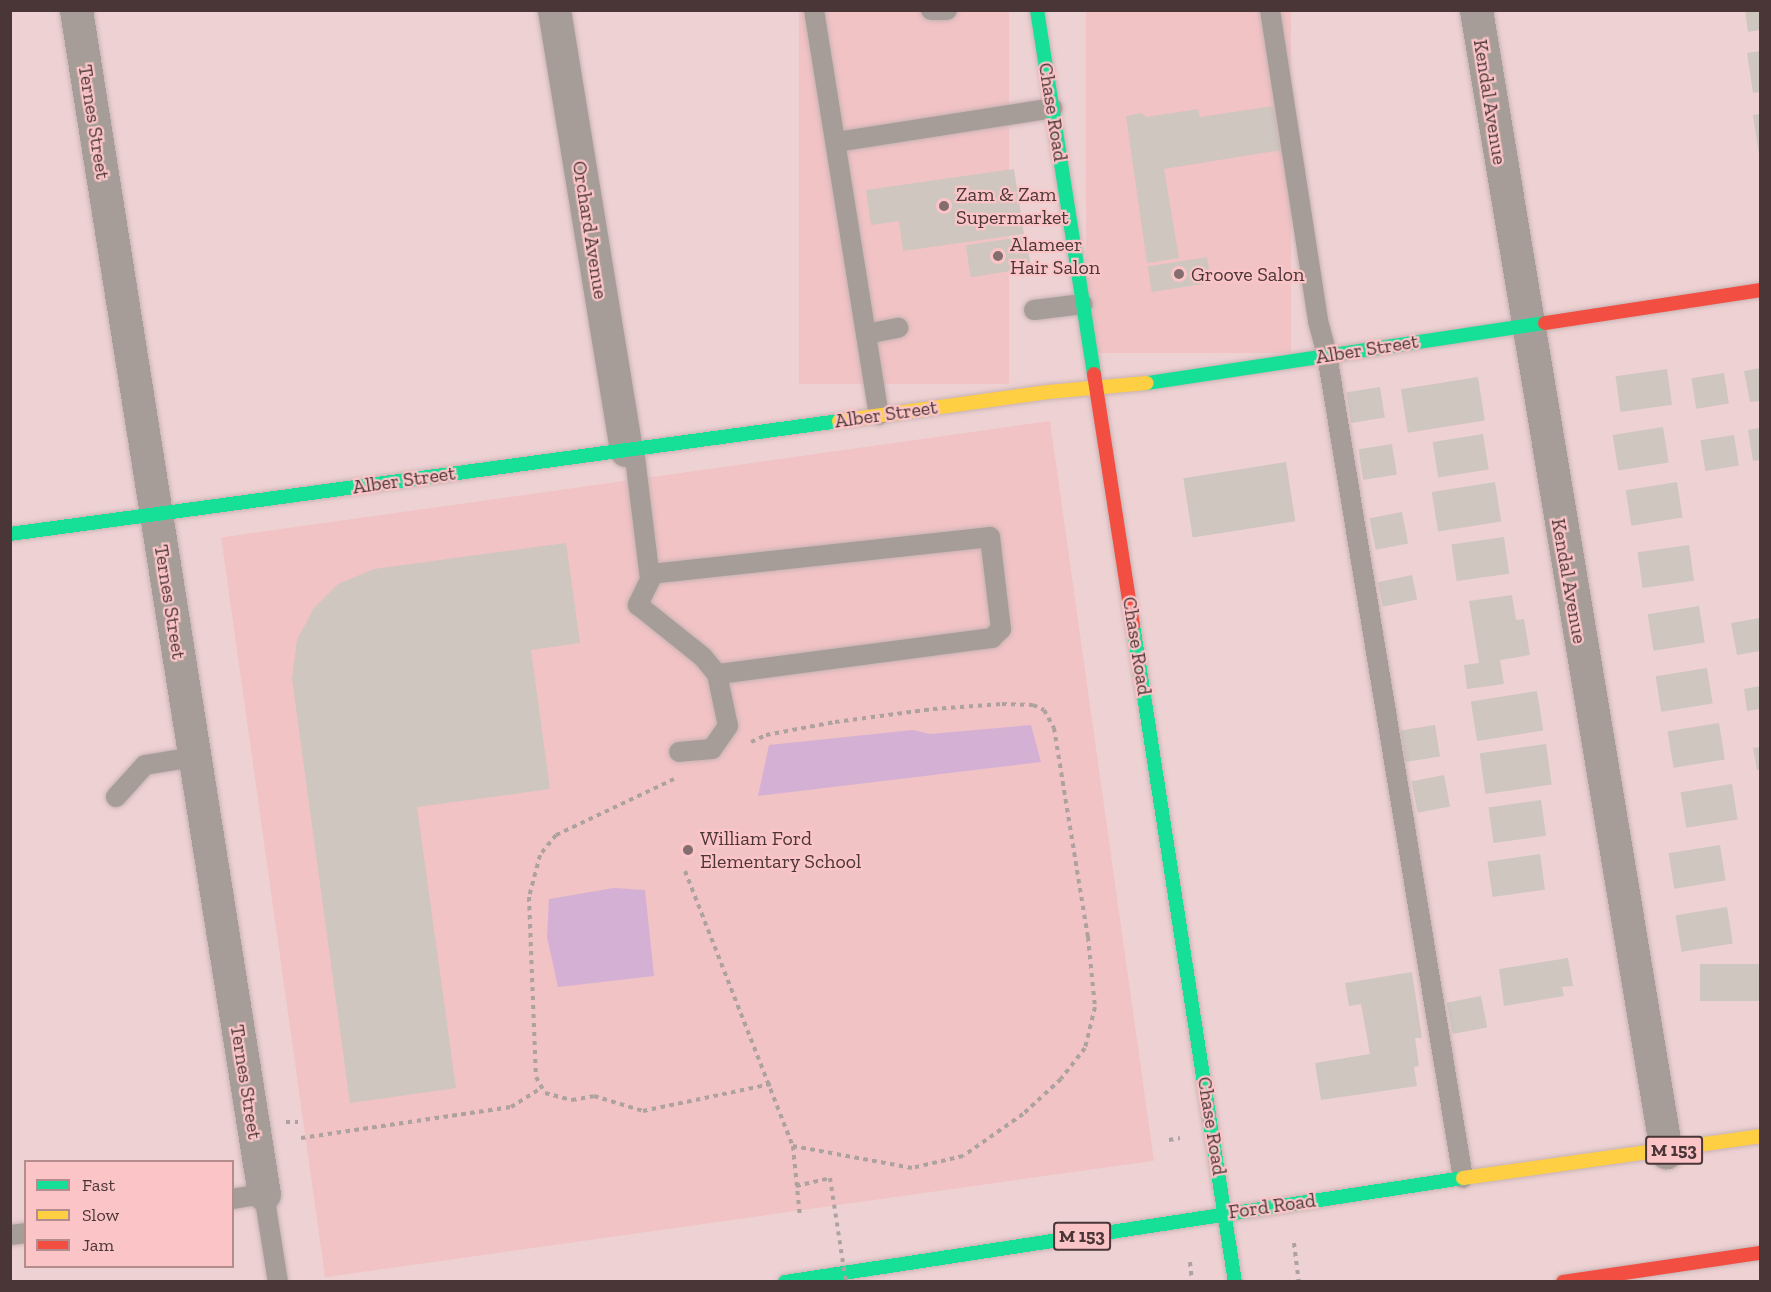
<!DOCTYPE html>
<html>
<head>
<meta charset="utf-8">
<style>
  body { margin:0 }
  #map { position:relative; width:1771px; height:1292px; overflow:hidden; background:#eed2d3; font-family:"Zilla Slab",serif }
  div>[style] { position:absolute }
  [style*='--x'] { left:calc(var(--x)*1px); top:calc(var(--y)*1px); width:calc(var(--w)*1px); rotate:calc(var(--a)*1deg) }
  .built>* { inset:0; background:#f1c3c5; transform-origin:0 0 }
  .green>* { inset:0; background:#d4b0d4 }
  .building>* { inset:0; background:#cec6bf; transform-origin:0 0 }
  .path>* { height:4px; margin-top:-2px; transform-origin:0; background:repeating-linear-gradient(90deg,#ada29f 0 4.5px,transparent 0 9px) }
  .roads { filter:drop-shadow(0 0 2px #c8b2b3) drop-shadow(0 0 2px #c8b2b3) }
  .lane>* { height:20px; margin:-10px; padding:0 10px; transform-origin:10px; border-radius:10px; background:#a69d98 }
  .street>* { height:33px; margin:-16.5px; padding:0 16.5px; transform-origin:16.5px; border-radius:16.5px; background:#a69d98 }
  .fast>* { height:14px; margin:-7px; padding:0 7px; transform-origin:7px; border-radius:7px; background:#16e098 }
  .slow>* { height:14px; margin:-7px; padding:0 7px; transform-origin:7px; border-radius:7px; background:#ffcf43 }
  .jam>* { height:14px; margin:-7px; padding:0 7px; transform-origin:7px; border-radius:7px; background:#f24e42 }
  .path-bridge>* { height:4px; margin-top:-2px; transform-origin:0; background:repeating-linear-gradient(90deg,#ada29f 0 4.5px,transparent 0 9px) }
  .dots>* { width:16px; height:16px; translate:-50% -50%; box-sizing:border-box; border:3px solid #fbc5c8; border-radius:50% }
  span { translate:-50% -50%; white-space:nowrap; text-align:center; line-height:1.15; -webkit-text-stroke:4.5px #fbc5c8; paint-order:stroke }
  .shield-label span { padding:2px 4px; background:#fbc5c8; border:2px solid; border-radius:4px; -webkit-text-stroke-width:0 }
  .shield-label { font-size:18px; color:#4b3637; font-weight:700 }
  .street-label { font-size:20px; color:#4b3637 }
  .poi-label { font-size:20px; color:#4b3637 }
  .left { translate:0 -50%; text-align:left }
  .frame { position:absolute; inset:0; border:12px solid #4b3637; pointer-events:none }
  .legend { position:absolute; left:24px; top:1160px; width:210px; height:108px; box-sizing:border-box; background:#fbc5c8; border:2px solid #b58c8e; margin:0; padding:8px 10px; list-style:none; font-size:18px; color:#4b3637 }
  .legend li { display:flex; align-items:center; gap:12px; height:30px }
  .legend b { width:30px; border:2px solid #b58c8e }
</style>
</head>
<body>
<div id="map">
  <div class="built">
    <div style="left:799px;top:11px;width:210px;height:373px"></div>
    <div style="left:1086px;top:11px;width:205px;height:342px"></div>
    <div style="left:1050px;top:421px;width:747px;height:837px;rotate:82deg"></div>
  </div>
  <div class="green">
    <div style="clip-path:polygon(1031px 725px,1041px 762px,758px 796px,769px 745px,913px 730px,930px 734px)"></div>
    <div style="clip-path:polygon(614px 888px,645px 890px,654px 976px,558px 987px,547px 937px,549px 899px)"></div>
  </div>
  <div class="building">
    <div style="clip-path:polygon(1745px 10px,1760px 10px,1760px 30px,1748px 32px)"></div>
    <div style="clip-path:polygon(1760px 51px,1760px 92px,1753px 93px,1747px 53px)"></div>
    <div style="clip-path:polygon(1274px 106px,1282px 150px,1164px 169px,1179px 258px,1147px 263px,1126px 116px,1141px 113px,1147px 117px,1198px 109px,1200px 117px)"></div>
    <div style="clip-path:polygon(1760px 114px,1760px 155px,1759px 155px,1753px 115px)"></div>
    <div style="clip-path:polygon(1014px 169px,1024px 234px,903px 251px,899px 221px,871px 225px,866px 190px)"></div>
    <div style="left:1026px;top:236px;width:32px;height:61px;rotate:81deg"></div>
    <div style="left:1207px;top:257px;width:26px;height:60px;rotate:81deg"></div>
    <div style="clip-path:polygon(1760px 368px,1760px 401px,1750px 402px,1744px 371px)"></div>
    <div style="left:1667px;top:369px;width:36px;height:52px;rotate:82deg"></div>
    <div style="left:1724px;top:373px;width:31px;height:33px;rotate:81deg"></div>
    <div style="left:1478px;top:377px;width:44px;height:78px;rotate:81deg"></div>
    <div style="left:1380px;top:387px;width:31px;height:34px;rotate:81deg"></div>
    <div style="left:1663px;top:427px;width:36px;height:51px;rotate:81deg"></div>
    <div style="clip-path:polygon(1760px 428px,1760px 460px,1753px 461px,1748px 430px)"></div>
    <div style="left:1483px;top:434px;width:36px;height:51px;rotate:81deg"></div>
    <div style="left:1734px;top:435px;width:31px;height:34px;rotate:81deg"></div>
    <div style="left:1392px;top:444px;width:31px;height:34px;rotate:81deg"></div>
    <div style="left:1286px;top:462px;width:60px;height:104px;rotate:81deg"></div>
    <div style="left:1495px;top:482px;width:40px;height:64px;rotate:81deg"></div>
    <div style="left:1677px;top:482px;width:36px;height:52px;rotate:81deg"></div>
    <div style="left:1402px;top:512px;width:32px;height:33px;rotate:79deg"></div>
    <div style="left:1504px;top:537px;width:37px;height:53px;rotate:82deg"></div>
    <div style="clip-path:polygon(566px 543px,580px 643px,531px 650px,550px 789px,417px 807px,456px 1088px,350px 1103px,292px 679px,297px 640px,314px 608px,338px 584px,374px 569px)"></div>
    <div style="left:1689px;top:545px;width:36px;height:52px;rotate:82deg"></div>
    <div style="left:1412px;top:575px;width:25px;height:35px;rotate:78deg"></div>
    <div style="clip-path:polygon(1512px 595px,1516px 620px,1524px 619px,1530px 655px,1500px 660px,1504px 684px,1467px 689px,1464px 665px,1479px 663px,1469px 601px)"></div>
    <div style="left:1699px;top:606px;width:37px;height:52px;rotate:81deg"></div>
    <div style="clip-path:polygon(1760px 618px,1760px 651px,1737px 655px,1731px 623px)"></div>
    <div style="left:1707px;top:668px;width:36px;height:52px;rotate:81deg"></div>
    <div style="clip-path:polygon(1760px 686px,1760px 709px,1747px 711px,1744px 689px)"></div>
    <div style="left:1537px;top:691px;width:40px;height:67px;rotate:81deg"></div>
    <div style="left:1719px;top:723px;width:37px;height:52px;rotate:81deg"></div>
    <div style="left:1435px;top:725px;width:32px;height:35px;rotate:81deg"></div>
    <div style="left:1546px;top:744px;width:41px;height:67px;rotate:82deg"></div>
    <div style="clip-path:polygon(1760px 747px,1760px 770px,1757px 770px,1753px 748px)"></div>
    <div style="left:1444px;top:775px;width:32px;height:33px;rotate:79deg"></div>
    <div style="left:1732px;top:784px;width:36px;height:52px;rotate:81deg"></div>
    <div style="left:1541px;top:800px;width:36px;height:53px;rotate:82deg"></div>
    <div style="left:1720px;top:845px;width:36px;height:52px;rotate:81deg"></div>
    <div style="left:1540px;top:854px;width:36px;height:53px;rotate:82deg"></div>
    <div style="left:1727px;top:907px;width:37px;height:52px;rotate:81deg"></div>
    <div style="clip-path:polygon(1568px 958px,1573px 986px,1562px 987px,1564px 996px,1504px 1006px,1499px 969px)"></div>
    <div style="left:1760px;top:964px;width:37px;height:60px;rotate:90deg"></div>
    <div style="clip-path:polygon(1412px 972px,1422px 1038px,1415px 1038px,1419px 1066px,1414px 1067px,1417px 1086px,1321px 1100px,1315px 1063px,1370px 1054px,1361px 1004px,1349px 1006px,1345px 983px)"></div>
    <div style="left:1481px;top:996px;width:32px;height:35px;rotate:79deg"></div>
  </div>
  <div class="path">
    <div style="--x:751;--y:742;--w:17;--a:-25"></div>
    <div style="--x:766;--y:735;--w:70;--a:-10.7"></div>
    <div style="--x:835;--y:722;--w:99;--a:-7.6"></div>
    <div style="--x:933;--y:709;--w:69;--a:-4.1"></div>
    <div style="--x:1002;--y:704;--w:31;--a:2"></div>
    <div style="--x:1033;--y:705;--w:12;--a:24"></div>
    <div style="--x:1044;--y:710;--w:21;--a:61"></div>
    <div style="--x:1054;--y:728;--w:212;--a:80.8"></div>
    <div style="--x:1088;--y:937;--w:70;--a:84.3"></div>
    <div style="--x:1095;--y:1007;--w:42;--a:103.7"></div>
    <div style="--x:1085;--y:1048;--w:39;--a:128"></div>
    <div style="--x:1061;--y:1079;--w:52;--a:137.4"></div>
    <div style="--x:1023;--y:1114;--w:73;--a:145"></div>
    <div style="--x:963;--y:1156;--w:52;--a:166.8"></div>
    <div style="--x:912;--y:1168;--w:121;--a:-169.5"></div>
    <div style="--x:674;--y:779;--w:131;--a:154.6"></div>
    <div style="--x:556;--y:835;--w:26;--a:129"></div>
    <div style="--x:540;--y:855;--w:43;--a:104.7"></div>
    <div style="--x:529;--y:897;--w:180;--a:87.8"></div>
    <div style="--x:536;--y:1077;--w:18;--a:61"></div>
    <div style="--x:545;--y:1093;--w:28;--a:15"></div>
    <div style="--x:572;--y:1100;--w:22;--a:-10"></div>
    <div style="--x:594;--y:1096;--w:51;--a:17"></div>
    <div style="--x:643;--y:1111;--w:131;--a:-11.9"></div>
    <div style="--x:685;--y:871;--w:295;--a:68.6"></div>
    <div style="--x:793;--y:1146;--w:72;--a:84.4"></div>
    <div style="--x:286;--y:1122;--w:12;--a:0"></div>
    <div style="--x:301;--y:1138;--w:212;--a:-8.4"></div>
    <div style="--x:511;--y:1107;--w:36;--a:-32"></div>
    <div style="--x:1169;--y:1140;--w:11;--a:-10"></div>
    <div style="--x:796;--y:1186;--w:35;--a:-13"></div>
    <div style="--x:1294;--y:1243;--w:39;--a:83"></div>
    <div style="--x:1190;--y:1262;--w:20;--a:84"></div>
  </div>
  <div class="roads">
    <div class="lane">
      <div style="--x:814;--y:10;--w:410;--a:80.9"></div>
      <div style="--x:931;--y:10;--w:16;--a:0"></div>
      <div style="--x:1270;--y:10;--w:315;--a:81.2"></div>
      <div style="--x:1318;--y:321;--w:35;--a:75"></div>
      <div style="--x:1327;--y:355;--w:834;--a:80.62"></div>
      <div style="--x:836;--y:142;--w:219;--a:-8.9"></div>
      <div style="--x:1034;--y:310;--w:49;--a:-7"></div>
      <div style="--x:866;--y:334;--w:33;--a:-11"></div>
      <div style="--x:634;--y:449;--w:132;--a:83"></div>
      <div style="--x:650;--y:580;--w:28;--a:116"></div>
      <div style="--x:638;--y:605;--w:83;--a:38.7"></div>
      <div style="--x:703;--y:657;--w:22;--a:51"></div>
      <div style="--x:717;--y:674;--w:53;--a:78.1"></div>
      <div style="--x:728;--y:726;--w:28;--a:125"></div>
      <div style="--x:712;--y:749;--w:33;--a:175"></div>
      <div style="--x:650;--y:574;--w:342;--a:-6.2"></div>
      <div style="--x:990;--y:537;--w:93;--a:83.2"></div>
      <div style="--x:1001;--y:629;--w:13;--a:135"></div>
      <div style="--x:992;--y:638;--w:277;--a:172.5"></div>
      <div style="--x:116;--y:797;--w:43;--a:-47.8"></div>
      <div style="--x:145;--y:765;--w:50;--a:-9.3"></div>
      <div style="--x:232;--y:1199;--w:32;--a:-9"></div>
      <div style="--x:264;--y:1194;--w:89;--a:81"></div>
      <div style="--x:10;--y:1235;--w:16;--a:-7"></div>
    </div>
    <div class="street">
      <div style="--x:76;--y:10;--w:1199;--a:80.98"></div>
      <div style="--x:554;--y:10;--w:446;--a:80.7"></div>
      <div style="--x:1476;--y:10;--w:1158;--a:80.55"></div>
    </div>
    <div class="fast">
      <div style="--x:1037;--y:10;--w:368;--a:81.1"></div>
      <div style="--x:1147;--y:383;--w:402;--a:-8.6"></div>
      <div style="--x:10;--y:534;--w:837;--a:-7.76"></div>
      <div style="--x:1133;--y:625;--w:665;--a:81.18"></div>
      <div style="--x:785;--y:1282;--w:686;--a:-8.72"></div>
    </div>
    <div class="slow">
      <div style="--x:839;--y:421;--w:211;--a:-7.9"></div>
      <div style="--x:1048;--y:392;--w:99;--a:-5.2"></div>
      <div style="--x:1463;--y:1178;--w:300;--a:-8"></div>
    </div>
    <div class="jam">
      <div style="--x:1545;--y:323;--w:218;--a:-8.7"></div>
      <div style="--x:1094;--y:374;--w:254;--a:81.2"></div>
      <div style="--x:1563;--y:1282;--w:199;--a:-8.4"></div>
    </div>
  </div>
  <div class="path-bridge">
    <div style="--x:830;--y:1178;--w:105;--a:81.3"></div>
  </div>
  <div class="dots">
    <div style="left:944px;top:206px;background:#846d6e"></div>
    <div style="left:998px;top:256px;background:#846d6e"></div>
    <div style="left:1179px;top:274px;background:#846d6e"></div>
    <div style="left:688px;top:850px;background:#846d6e"></div>
  </div>
  <div class="shield-label">
    <span style="left:1674px;top:1150px">M 153</span>
    <span style="left:1082px;top:1236px">M 153</span>
  </div>
  <div class="street-label">
    <span style="left:1490px;top:102px;rotate:81deg">Kendal Avenue</span>
    <span style="left:1053px;top:112px;rotate:81deg">Chase Road</span>
    <span style="left:94px;top:122px;rotate:81deg">Ternes Street</span>
    <span style="left:590px;top:230px;rotate:81deg">Orchard Avenue</span>
    <span style="left:1367px;top:349px;rotate:-9deg">Alber Street</span>
    <span style="left:886px;top:414px;rotate:-8deg">Alber Street</span>
    <span style="left:404px;top:480px;rotate:-8deg">Alber Street</span>
    <span style="left:1569px;top:581px;rotate:80deg">Kendal Avenue</span>
    <span style="left:170px;top:602px;rotate:81deg">Ternes Street</span>
    <span style="left:1137px;top:646px;rotate:81deg">Chase Road</span>
    <span style="left:246px;top:1082px;rotate:81deg">Ternes Street</span>
    <span style="left:1212px;top:1126px;rotate:81deg">Chase Road</span>
    <span style="left:1272px;top:1206px;rotate:-8deg">Ford Road</span>
  </div>
  <div class="poi-label">
    <span class="left" style="left:956px;top:206px">Zam &amp; Zam<br>Supermarket</span>
    <span class="left" style="left:1010px;top:256px">Alameer<br>Hair Salon</span>
    <span class="left" style="left:1191px;top:274px">Groove Salon</span>
    <span class="left" style="left:700px;top:850px">William Ford<br>Elementary School</span>
  </div>
  <div class="frame"></div>
  <ul class="legend">
  <li><b style="height:8px;background:#16e098"></b>Fast</li>
  <li><b style="height:8px;background:#ffcf43"></b>Slow</li>
  <li><b style="height:8px;background:#f24e42"></b>Jam</li>
  </ul>
</div>
</body>
</html>
